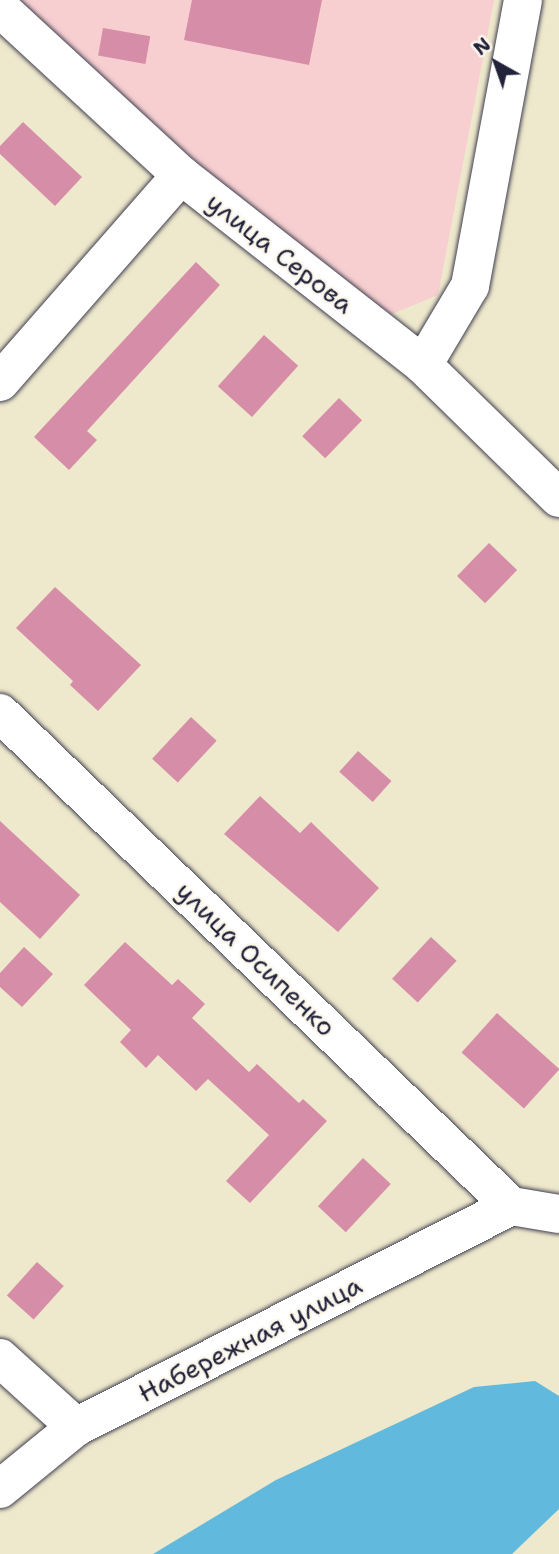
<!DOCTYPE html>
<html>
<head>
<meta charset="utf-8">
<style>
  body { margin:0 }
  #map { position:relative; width:559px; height:1554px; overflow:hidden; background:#eee8cc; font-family:"Shantell Sans",sans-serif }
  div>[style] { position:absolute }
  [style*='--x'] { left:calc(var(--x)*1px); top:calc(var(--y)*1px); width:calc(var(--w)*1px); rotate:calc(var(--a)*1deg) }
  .built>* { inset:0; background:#f7cfd1 }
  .water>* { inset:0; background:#61b9de }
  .building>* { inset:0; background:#d68da7; transform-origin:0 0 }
  .roads { filter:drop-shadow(0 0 2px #414051) drop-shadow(0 0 2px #414051) }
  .minor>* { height:38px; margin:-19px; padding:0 19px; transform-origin:19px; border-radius:19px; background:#fff }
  span { translate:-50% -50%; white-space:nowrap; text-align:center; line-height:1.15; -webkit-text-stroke:5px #fbf7ec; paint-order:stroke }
  .street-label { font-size:26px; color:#22223b }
  .north { position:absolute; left:461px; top:28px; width:70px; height:70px; -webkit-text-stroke:5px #fbf7ec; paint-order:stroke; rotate:320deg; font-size:19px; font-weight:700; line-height:28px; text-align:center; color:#22223b }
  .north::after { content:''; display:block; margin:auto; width:24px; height:32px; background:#22223b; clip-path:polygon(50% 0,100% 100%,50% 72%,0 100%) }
</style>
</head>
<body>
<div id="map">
  <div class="built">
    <div style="clip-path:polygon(11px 0,494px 0,438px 295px,387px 316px,171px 145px)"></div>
  </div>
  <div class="water">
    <div style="clip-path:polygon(535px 1381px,559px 1396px,559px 1509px,512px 1554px,153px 1554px,276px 1480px,474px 1387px)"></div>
  </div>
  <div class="building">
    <div style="clip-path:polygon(192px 0,322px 0,309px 65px,184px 40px)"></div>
    <div style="left:103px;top:28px;width:48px;height:28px;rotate:10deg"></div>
    <div style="clip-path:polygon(23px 122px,82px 177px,55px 206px,0 154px,0 146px)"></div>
    <div style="clip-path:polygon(196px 262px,220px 285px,87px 431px,97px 440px,69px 470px,34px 437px)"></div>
    <div style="left:264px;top:335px;width:46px;height:69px;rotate:42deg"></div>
    <div style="left:339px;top:398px;width:32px;height:53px;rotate:44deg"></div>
    <div style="left:489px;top:543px;width:39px;height:46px;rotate:44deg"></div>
    <div style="clip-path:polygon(55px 587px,141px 665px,98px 711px,70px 685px,73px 681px,16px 628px)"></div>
    <div style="left:191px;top:717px;width:35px;height:57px;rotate:43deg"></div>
    <div style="left:358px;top:751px;width:45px;height:28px;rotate:42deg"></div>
    <div style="clip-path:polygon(260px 796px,300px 833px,311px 822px,379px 888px,338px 932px,224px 834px)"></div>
    <div style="clip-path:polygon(0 821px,80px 895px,40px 939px,0 902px)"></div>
    <div style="left:431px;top:937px;width:35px;height:57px;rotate:43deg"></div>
    <div style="clip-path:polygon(125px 942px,172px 985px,178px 979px,205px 1004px,192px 1018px,249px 1072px,257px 1064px,299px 1103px,303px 1099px,327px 1121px,250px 1203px,226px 1181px,269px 1135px,208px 1079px,196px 1091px,158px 1055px,146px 1068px,120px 1042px,131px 1030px,84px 985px)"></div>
    <div style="clip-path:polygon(24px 947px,53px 974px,22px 1007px,0 987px,0 973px)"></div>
    <div style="left:497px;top:1013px;width:84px;height:53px;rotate:42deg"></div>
    <div style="left:363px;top:1158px;width:38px;height:66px;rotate:43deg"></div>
    <div style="left:37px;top:1262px;width:36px;height:45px;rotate:42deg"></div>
  </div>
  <div class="roads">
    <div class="minor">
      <div style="--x:0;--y:8;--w:246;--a:42.7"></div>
      <div style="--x:181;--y:175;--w:308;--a:38.1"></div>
      <div style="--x:423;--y:365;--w:190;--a:44.4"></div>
      <div style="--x:423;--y:365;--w:92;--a:-59.3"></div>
      <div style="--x:470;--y:286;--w:291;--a:-79.5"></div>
      <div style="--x:0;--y:382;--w:275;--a:-48.8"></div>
      <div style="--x:0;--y:713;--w:710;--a:43.97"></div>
      <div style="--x:511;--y:1206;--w:49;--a:9.5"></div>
      <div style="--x:0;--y:1358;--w:103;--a:42.2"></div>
      <div style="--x:0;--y:1489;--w:98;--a:-39.2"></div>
      <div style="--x:76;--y:1427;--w:488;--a:-26.9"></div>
    </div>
  </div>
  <div class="street-label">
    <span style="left:280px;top:253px;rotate:38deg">улица Серова</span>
    <span style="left:256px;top:959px;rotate:44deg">улица Осипенко</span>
    <span style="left:250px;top:1339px;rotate:-27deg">Набережная улица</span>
  </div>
  <div class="north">N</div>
</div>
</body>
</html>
